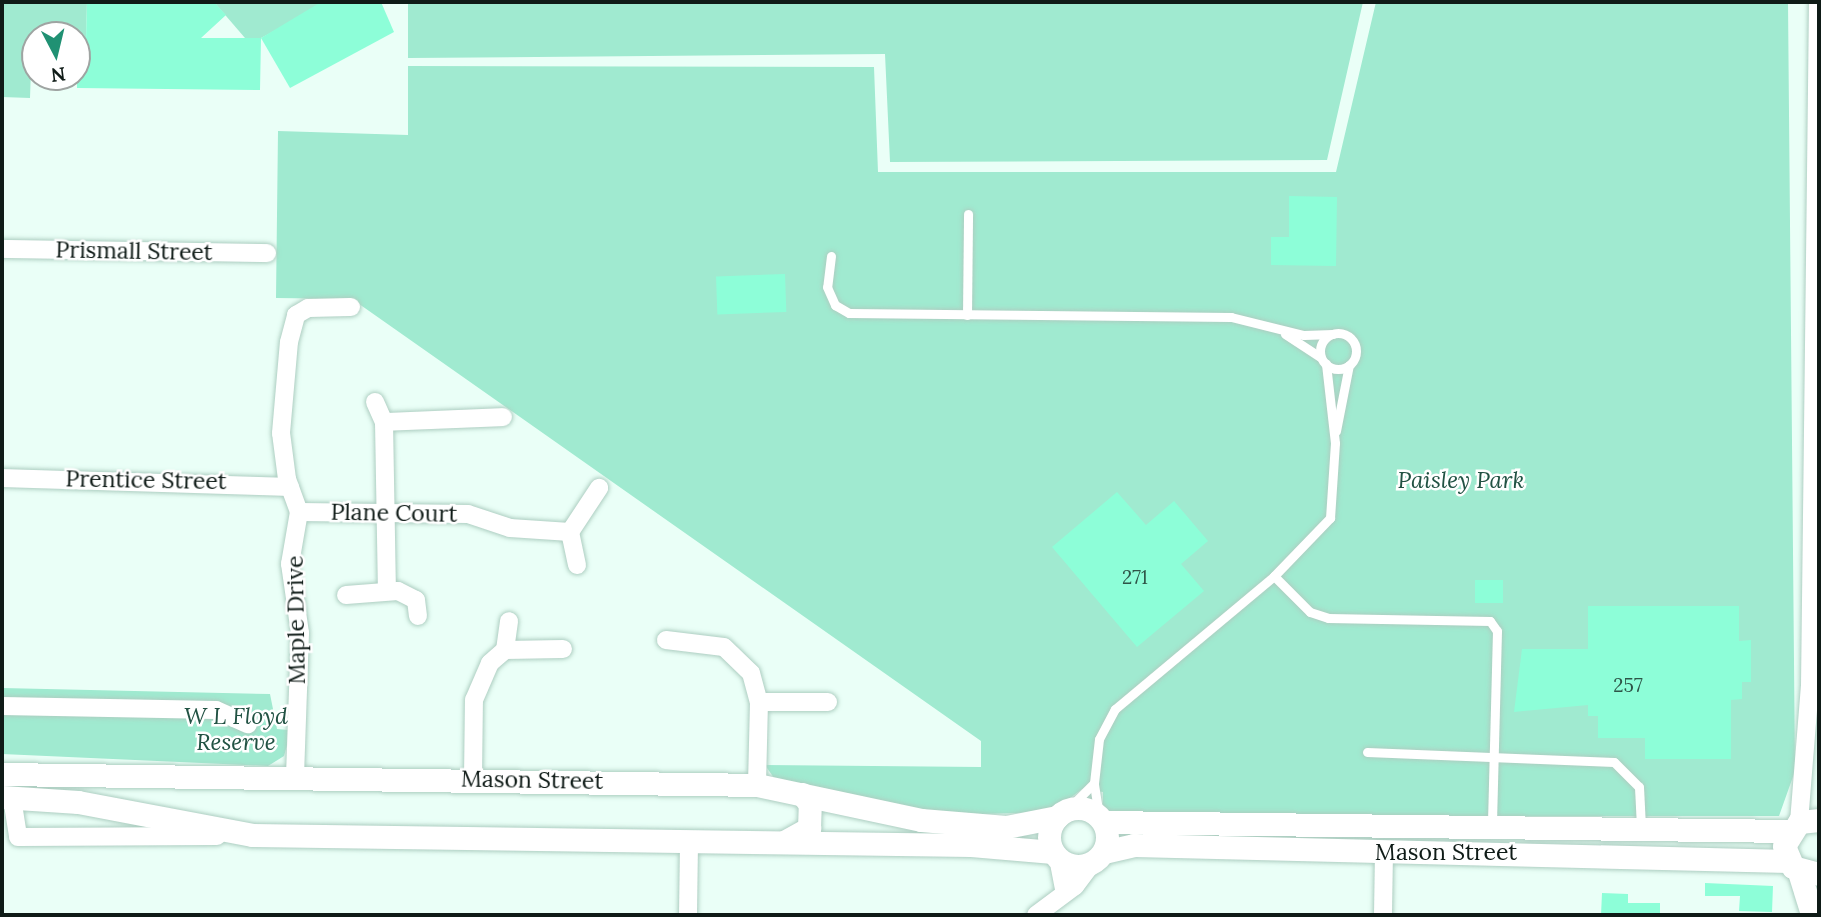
<!DOCTYPE html>
<html>
<head>
<meta charset="utf-8">
<style>
  body { margin:0 }
  #map { position:relative; width:1821px; height:917px; overflow:hidden; background:#eafff7; font-family:Lora,serif }
  div>[style] { position:absolute }
  [style*='--x'] { left:calc(var(--x)*1px); top:calc(var(--y)*1px); width:calc(var(--w)*1px); rotate:calc(var(--a)*1deg) }
  .green>* { inset:0; background:#a0ead0 }
  .building>* { inset:0; background:#8dfed8; transform-origin:0 0 }
  .roads { filter:drop-shadow(0 0 2px #adcec1) drop-shadow(0 0 2px #adcec1) }
  .service>* { height:9px; margin:-4.5px; padding:0 4.5px; transform-origin:4.5px; border-radius:4.5px; background:#fff }
  .service>.ring { margin:-4.5px; padding:0; box-sizing:content-box; background:none; border:9px solid #fff; border-radius:50% }
  .minor>* { height:18px; margin:-9px; padding:0 9px; transform-origin:9px; border-radius:9px; background:#fff }
  .tertiary>* { height:23px; margin:-11.5px; padding:0 11.5px; transform-origin:11.5px; border-radius:11.5px; background:#fff }
  .tertiary>.ring { margin:-11.5px; padding:0; box-sizing:content-box; background:none; border:23px solid #fff; border-radius:50% }
  span { translate:-50% -50%; white-space:nowrap; text-align:center; line-height:1.15; -webkit-text-stroke:5px #fff; paint-order:stroke }
  .number-label { font-size:19px; color:#2e5447 }
  .number-label span { -webkit-text-stroke-width:0 }
  .street-label { font-size:23px; color:#0f1b17 }
  .park-label { font-size:23px; color:#215243; font-style:italic }
  .frame { position:absolute; inset:0; border:4px solid #0f1b17; pointer-events:none }
  .north { position:absolute; left:21px; top:21px; width:70px; height:70px; box-sizing:border-box; background:#fff; border:2px solid #9fa4a2; border-radius:50%; rotate:173deg; font-size:19px; font-weight:700; line-height:28px; text-align:center; color:#0f1b17 }
  .north::after { content:''; display:block; margin:auto; width:24px; height:32px; background:#209173; clip-path:polygon(50% 0,100% 100%,50% 72%,0 100%) }
</style>
</head>
<body>
<div id="map">
  <div class="green">
    <div style="clip-path:polygon(2px 2px,87px 2px,86px 39px,32px 39px,30px 98px,2px 97px)"></div>
    <div style="clip-path:polygon(214px 2px,321px 2px,321px 6px,261px 38px,245px 38px)"></div>
    <div style="clip-path:polygon(408px 2px,1363px 2px,1327px 160px,890px 162px,885px 54px,408px 58px)"></div>
    <div style="clip-path:polygon(1376px 2px,1788px 2px,1795px 771px,1779px 816px,1110px 816px,1103px 811px,1103px 792px,1082px 789px,1052px 812px,981px 814px,901px 808px,774px 778px,765px 765px,981px 767px,981px 741px,352px 299px,276px 298px,278px 131px,408px 135px,408px 66px,874px 67px,878px 172px,1336px 172px)"></div>
    <div style="clip-path:polygon(2px 688px,270px 694px,277px 729px,288px 730px,287px 745px,284px 756px,268px 766px,2px 754px)"></div>
  </div>
  <div class="building">
    <div style="clip-path:polygon(87px 2px,214px 2px,226px 15px,201px 38px,261px 38px,260px 90px,77px 88px,77px 39px,86px 39px)"></div>
    <div style="clip-path:polygon(321px 2px,381px 2px,394px 32px,290px 88px,261px 38px)"></div>
    <div style="clip-path:polygon(1289px 196px,1337px 197px,1336px 266px,1271px 265px,1271px 237px,1289px 237px)"></div>
    <div style="left:785px;top:274px;width:38px;height:69px;rotate:88deg"></div>
    <div style="clip-path:polygon(1117px 492px,1146px 525px,1174px 501px,1208px 541px,1181px 564px,1204px 591px,1137px 647px,1052px 547px)"></div>
    <div style="left:1475px;top:580px;width:28px;height:23px"></div>
    <div style="clip-path:polygon(1588px 606px,1739px 606px,1739px 641px,1751px 640px,1751px 682px,1742px 682px,1742px 699px,1731px 700px,1731px 759px,1645px 759px,1645px 738px,1598px 738px,1598px 716px,1588px 716px,1588px 705px,1514px 712px,1522px 649px,1588px 649px)"></div>
    <div style="clip-path:polygon(1705px 883px,1773px 886px,1772px 912px,1739px 911px,1740px 896px,1705px 896px)"></div>
    <div style="clip-path:polygon(1602px 893px,1628px 894px,1628px 903px,1660px 903px,1660px 915px,1601px 915px)"></div>
  </div>
  <div class="roads">
    <div class="service">
      <div style="--x:831;--y:256;--w:31;--a:97"></div>
      <div style="--x:827;--y:287;--w:20;--a:66"></div>
      <div style="--x:835;--y:305;--w:16;--a:30"></div>
      <div style="--x:849;--y:313;--w:382;--a:0.6"></div>
      <div style="--x:1231;--y:317;--w:75;--a:13.9"></div>
      <div style="--x:1304;--y:335;--w:29;--a:-2"></div>
      <div style="--x:967;--y:315;--w:101;--a:-89.4"></div>
      <div class="ring" style="left:1320px;top:333px;width:27px;height:27px"></div>
      <div style="--x:1285;--y:334;--w:42;--a:33.3"></div>
      <div style="--x:1336;--y:431;--w:67;--a:-78.9"></div>
      <div style="--x:1274;--y:576;--w:51;--a:45"></div>
      <div style="--x:1310;--y:612;--w:19;--a:18"></div>
      <div style="--x:1328;--y:618;--w:162;--a:1.1"></div>
      <div style="--x:1490;--y:621;--w:12;--a:55"></div>
      <div style="--x:1497;--y:631;--w:197;--a:91.5"></div>
      <div style="--x:1367;--y:752;--w:247;--a:2.3"></div>
      <div style="--x:1614;--y:762;--w:35;--a:45"></div>
      <div style="--x:1639;--y:787;--w:40;--a:87.1"></div>
      <div style="--x:1067;--y:810;--w:38;--a:-45"></div>
      <div style="--x:1099;--y:816;--w:33;--a:-99"></div>
      <div style="--x:1094;--y:783;--w:44;--a:-83.5"></div>
      <div style="--x:1099;--y:739;--w:34;--a:-62"></div>
      <div style="--x:1115;--y:709;--w:207;--a:-39.9"></div>
      <div style="--x:1274;--y:576;--w:81;--a:-46"></div>
      <div style="--x:1330;--y:518;--w:75;--a:-86.2"></div>
      <div style="--x:1335;--y:443;--w:80;--a:-96.5"></div>
    </div>
    <div class="minor">
      <div style="--x:2;--y:249;--w:265;--a:0.9"></div>
      <div style="--x:375;--y:402;--w:22;--a:66"></div>
      <div style="--x:384;--y:422;--w:166;--a:89"></div>
      <div style="--x:384;--y:422;--w:119;--a:-2.4"></div>
      <div style="--x:2;--y:478;--w:288;--a:1.8"></div>
      <div style="--x:299;--y:512;--w:169;--a:0.7"></div>
      <div style="--x:468;--y:514;--w:44;--a:18.4"></div>
      <div style="--x:510;--y:528;--w:60;--a:3.8"></div>
      <div style="--x:577;--y:565;--w:34;--a:-102"></div>
      <div style="--x:570;--y:532;--w:53;--a:-56.6"></div>
      <div style="--x:346;--y:595;--w:52;--a:-4.4"></div>
      <div style="--x:398;--y:591;--w:20;--a:27"></div>
      <div style="--x:416;--y:600;--w:16;--a:83"></div>
      <div style="--x:666;--y:640;--w:58;--a:6.9"></div>
      <div style="--x:724;--y:647;--w:37;--a:44"></div>
      <div style="--x:751;--y:673;--w:30;--a:75"></div>
      <div style="--x:759;--y:702;--w:83;--a:91.4"></div>
      <div style="--x:505;--y:650;--w:29;--a:-82"></div>
      <div style="--x:759;--y:702;--w:69;--a:0"></div>
      <div style="--x:2;--y:706;--w:214;--a:1.1"></div>
      <div style="--x:216;--y:710;--w:35;--a:24"></div>
      <div style="--x:295;--y:776;--w:143;--a:-88"></div>
      <div style="--x:300;--y:633;--w:70;--a:-98.2"></div>
      <div style="--x:290;--y:564;--w:53;--a:-80.2"></div>
      <div style="--x:299;--y:512;--w:35;--a:-110"></div>
      <div style="--x:287;--y:479;--w:46;--a:-97.4"></div>
      <div style="--x:281;--y:433;--w:91;--a:-85"></div>
      <div style="--x:289;--y:342;--w:28;--a:-75"></div>
      <div style="--x:296;--y:315;--w:14;--a:-30"></div>
      <div style="--x:308;--y:308;--w:43;--a:-1.3"></div>
      <div style="--x:473;--y:778;--w:78;--a:-89.3"></div>
      <div style="--x:474;--y:700;--w:40;--a:-66.6"></div>
      <div style="--x:490;--y:663;--w:20;--a:-41"></div>
      <div style="--x:505;--y:650;--w:58;--a:-1"></div>
      <div style="--x:12;--y:798;--w:39;--a:81"></div>
      <div style="--x:18;--y:837;--w:199;--a:-0.3"></div>
      <div style="--x:1799;--y:822;--w:136;--a:-85.4"></div>
      <div style="--x:1810;--y:686;--w:684;--a:-89.33"></div>
      <div style="--x:1058;--y:858;--w:32;--a:79"></div>
      <div style="--x:688;--y:915;--w:71;--a:-89.2"></div>
      <div style="--x:1036;--y:915;--w:49;--a:-36.6"></div>
      <div style="--x:1075;--y:886;--w:30;--a:-53"></div>
      <div style="--x:1383;--y:915;--w:62;--a:-89.1"></div>
    </div>
    <div class="tertiary">
      <div style="--x:2;--y:774;--w:755;--a:0.83"></div>
      <div style="--x:757;--y:785;--w:168;--a:12"></div>
      <div style="--x:921;--y:820;--w:85;--a:4.7"></div>
      <div style="--x:1006;--y:827;--w:52;--a:-11.1"></div>
      <div style="--x:2;--y:797;--w:76;--a:3.8"></div>
      <div style="--x:78;--y:802;--w:177;--a:10.7"></div>
      <div style="--x:252;--y:835;--w:719;--a:0.8"></div>
      <div style="--x:971;--y:845;--w:82;--a:4.9"></div>
      <div class="ring" style="left:1049px;top:808px;width:35px;height:35px"></div>
      <div style="--x:1819;--y:820;--w:20;--a:174"></div>
      <div style="--x:1799;--y:822;--w:28;--a:122"></div>
      <div style="--x:1784;--y:846;--w:23;--a:67"></div>
      <div style="--x:1793;--y:867;--w:27;--a:15"></div>
      <div style="--x:1104;--y:822;--w:684;--a:0.75"></div>
      <div style="--x:784;--y:842;--w:29;--a:-29"></div>
      <div style="--x:809;--y:828;--w:24;--a:-88"></div>
      <div style="--x:810;--y:804;--w:13;--a:-129"></div>
      <div style="--x:1104;--y:852;--w:31;--a:-13"></div>
      <div style="--x:1134;--y:845;--w:654;--a:1.4"></div>
      <div style="--x:1799;--y:872;--w:44;--a:72.8"></div>
    </div>
  </div>
  <div class="number-label">
    <span style="left:1135px;top:578px">271</span>
    <span style="left:1628px;top:686px">257</span>
  </div>
  <div class="street-label">
    <span style="left:134px;top:251px;rotate:1deg">Prismall Street</span>
    <span style="left:146px;top:480px;rotate:1deg">Prentice Street</span>
    <span style="left:394px;top:513px;rotate:1deg">Plane Court</span>
    <span style="left:296px;top:620px;rotate:-91deg">Maple Drive</span>
    <span style="left:532px;top:780px;rotate:1deg">Mason Street</span>
    <span style="left:1446px;top:852px">Mason Street</span>
  </div>
  <div class="park-label">
    <span style="left:1461px;top:480px">Paisley Park</span>
    <span style="left:236px;top:729px">W L Floyd<br>Reserve</span>
  </div>
  <div class="frame"></div>
  <div class="north">N</div>
</div>
</body>
</html>
